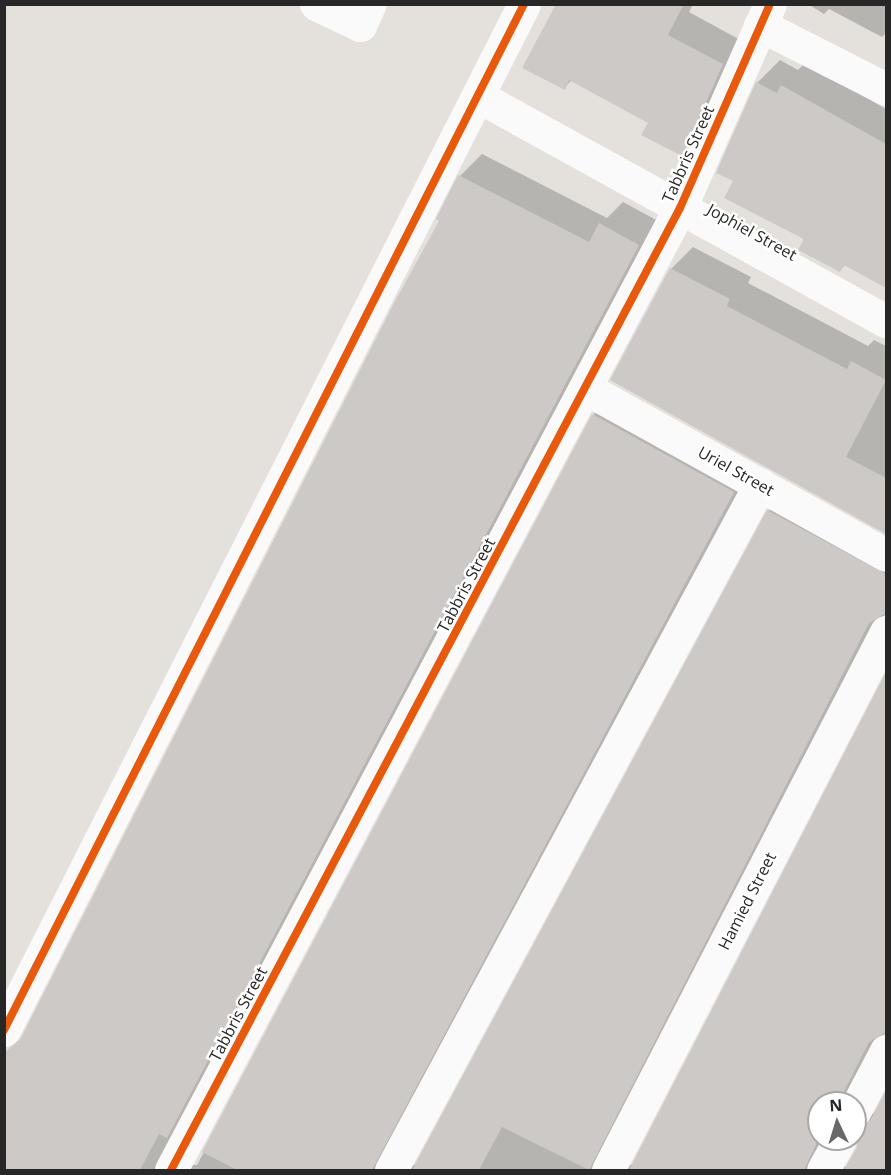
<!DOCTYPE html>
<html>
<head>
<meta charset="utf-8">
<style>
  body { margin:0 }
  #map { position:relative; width:891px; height:1175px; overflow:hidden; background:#e4e1dc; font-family:"Open Sans",sans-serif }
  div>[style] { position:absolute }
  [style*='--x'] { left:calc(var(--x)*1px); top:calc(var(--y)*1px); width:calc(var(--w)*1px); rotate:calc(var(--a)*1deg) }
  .shadow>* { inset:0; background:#0003 }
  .building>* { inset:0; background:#ccc9c6 }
  .street>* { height:33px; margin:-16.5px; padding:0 16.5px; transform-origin:16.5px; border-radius:16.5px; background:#fbfafa }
  .cycleway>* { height:8px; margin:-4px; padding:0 4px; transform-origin:4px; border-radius:4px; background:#e8590c }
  span { translate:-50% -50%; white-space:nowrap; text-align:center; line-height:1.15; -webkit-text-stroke:5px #fff; paint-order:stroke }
  .street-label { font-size:16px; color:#272727 }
  .frame { position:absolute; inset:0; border:6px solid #272727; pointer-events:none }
  .north { position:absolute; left:807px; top:1091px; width:60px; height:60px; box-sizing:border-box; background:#fff; border:2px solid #a9a9a9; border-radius:50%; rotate:356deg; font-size:16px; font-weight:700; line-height:24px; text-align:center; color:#272727 }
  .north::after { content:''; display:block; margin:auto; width:21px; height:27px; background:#696866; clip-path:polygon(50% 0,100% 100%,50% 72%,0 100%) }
</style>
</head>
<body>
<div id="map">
  <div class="shadow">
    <div style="clip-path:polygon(558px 4px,693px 4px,689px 12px,744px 42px,704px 132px,682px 154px,650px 122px,572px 80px,564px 88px)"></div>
    <div style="clip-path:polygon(808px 4px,886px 4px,886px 33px,882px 37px,829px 9px,824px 14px)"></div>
    <div style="clip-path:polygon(780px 60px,798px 70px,805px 63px,886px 109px,886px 286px,845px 265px,840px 270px,735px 181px,718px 172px,758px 82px)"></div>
    <div style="clip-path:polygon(482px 154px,607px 218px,623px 202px,660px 222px,185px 1165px,197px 1165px,594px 414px,616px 392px,755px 470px,405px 1165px,417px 1165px,768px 511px,790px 489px,886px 543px,886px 612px,613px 1138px,622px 1165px,633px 1165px,886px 675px,886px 1031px,858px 1088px,855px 1103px,819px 1103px,819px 1139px,829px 1139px,829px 1158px,846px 1167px,858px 1148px,857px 1129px,880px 1107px,886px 1094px,886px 1170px,4px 1170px,4px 1063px,23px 1037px,441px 221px,460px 176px)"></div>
    <div style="clip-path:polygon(693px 247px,751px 277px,748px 283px,868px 346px,874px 340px,886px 346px,886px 532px,612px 380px,671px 269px)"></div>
  </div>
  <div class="building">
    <div style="clip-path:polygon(556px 4px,684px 4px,668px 35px,723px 64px,682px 156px,641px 135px,648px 123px,569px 80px,565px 90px,522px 68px)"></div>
    <div style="clip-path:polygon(756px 82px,777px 93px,781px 85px,886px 144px,886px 288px,844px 265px,840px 272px,798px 250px,804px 239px,724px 198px,733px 181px,716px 173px)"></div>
    <div style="clip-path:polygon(458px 175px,589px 242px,599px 223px,639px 245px,167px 1138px,159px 1134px,140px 1170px,4px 1170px,4px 1053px,21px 1038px,392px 307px,439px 221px,436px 219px)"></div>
    <div style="clip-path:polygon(670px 268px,730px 299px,727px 306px,847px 369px,851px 361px,886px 380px,846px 457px,886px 478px,886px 534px,610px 380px)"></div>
    <div style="clip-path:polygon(592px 414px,734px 492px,372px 1170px,237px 1170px,202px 1152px)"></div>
    <div style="clip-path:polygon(767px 510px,886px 574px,886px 613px,869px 623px,589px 1170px,502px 1127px,479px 1170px,412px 1170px)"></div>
    <div style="clip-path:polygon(886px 672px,886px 1032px,869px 1042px,838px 1103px,819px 1103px,819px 1138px,804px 1170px,629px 1170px)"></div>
    <div style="clip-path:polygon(886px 1090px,886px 1170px,844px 1170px,857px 1147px,856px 1129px,871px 1119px)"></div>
  </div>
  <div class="street">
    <div style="--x:316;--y:4;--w:49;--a:25.5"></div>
    <div style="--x:360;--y:25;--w:23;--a:-65"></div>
    <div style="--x:760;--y:25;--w:141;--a:26.9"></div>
    <div style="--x:478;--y:96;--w:466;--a:28.9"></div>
    <div style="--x:585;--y:388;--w:344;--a:29"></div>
    <div style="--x:4;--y:1030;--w:1150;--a:-63.12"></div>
    <div style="--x:855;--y:1110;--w:67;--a:-62.3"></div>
    <div style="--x:171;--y:1170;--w:1088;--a:-62.12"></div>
    <div style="--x:680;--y:208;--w:223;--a:-66.2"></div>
    <div style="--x:391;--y:1170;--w:779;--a:-61.72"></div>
    <div style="--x:608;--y:1170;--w:606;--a:-62.67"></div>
    <div style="--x:823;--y:1170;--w:35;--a:-61"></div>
  </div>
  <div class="cycleway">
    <div style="--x:4;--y:1030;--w:1150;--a:-63.12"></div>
    <div style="--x:171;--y:1170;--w:1088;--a:-62.12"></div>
    <div style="--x:680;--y:208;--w:223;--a:-66.2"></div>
  </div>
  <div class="street-label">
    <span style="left:688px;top:154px;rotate:-66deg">Tabbris Street</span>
    <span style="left:752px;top:232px;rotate:29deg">Jophiel Street</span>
    <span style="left:736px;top:471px;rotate:29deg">Uriel Street</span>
    <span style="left:466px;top:585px;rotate:-62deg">Tabbris Street</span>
    <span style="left:747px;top:901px;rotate:-63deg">Hamied Street</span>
    <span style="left:238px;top:1014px;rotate:-62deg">Tabbris Street</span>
  </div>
  <div class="frame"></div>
  <div class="north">N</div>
</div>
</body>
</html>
